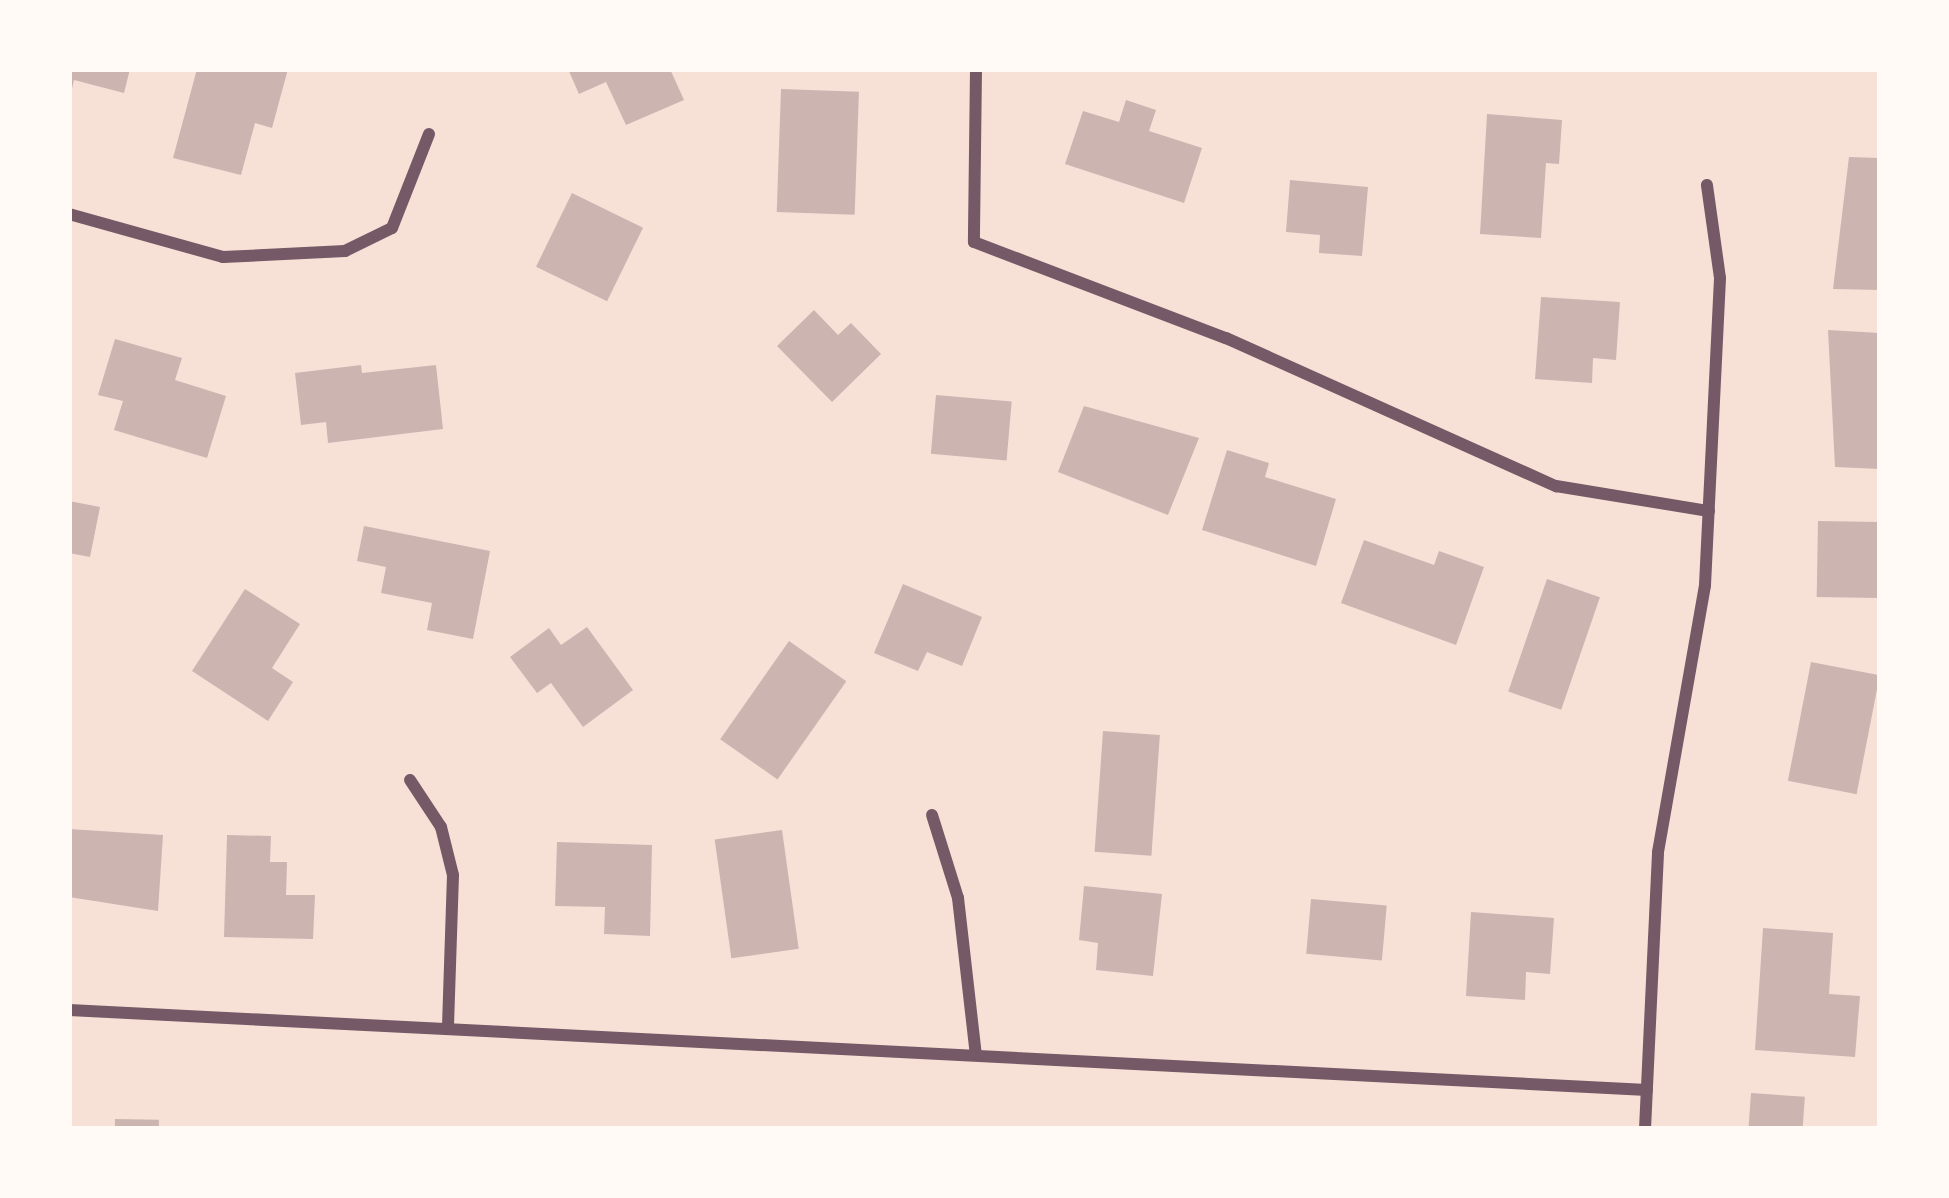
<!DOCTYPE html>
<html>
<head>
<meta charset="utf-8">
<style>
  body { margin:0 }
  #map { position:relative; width:1949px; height:1198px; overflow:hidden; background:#f7e1d7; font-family:Overpass,sans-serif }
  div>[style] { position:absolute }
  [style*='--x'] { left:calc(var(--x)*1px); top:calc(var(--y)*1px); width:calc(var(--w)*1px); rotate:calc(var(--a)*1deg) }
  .building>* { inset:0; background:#ccb4b1; transform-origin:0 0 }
  .minor>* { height:12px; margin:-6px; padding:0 6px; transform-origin:6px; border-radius:6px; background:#755966 }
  span { translate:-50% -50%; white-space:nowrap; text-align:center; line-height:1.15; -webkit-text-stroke:9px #fffaf5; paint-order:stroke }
  .frame { position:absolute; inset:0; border:72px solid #fffaf5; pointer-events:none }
</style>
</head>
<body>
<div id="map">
  <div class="building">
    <div style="clip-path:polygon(69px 69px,130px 69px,124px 93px,74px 80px,71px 93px)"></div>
    <div style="clip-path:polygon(197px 69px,288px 69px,272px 128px,255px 123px,241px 175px,173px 158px)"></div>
    <div style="clip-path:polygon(568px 69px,670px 69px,684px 100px,626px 125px,606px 82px,579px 94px)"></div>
    <div style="left:781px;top:89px;width:78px;height:123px;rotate:2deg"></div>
    <div style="clip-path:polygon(1126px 100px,1156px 110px,1149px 131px,1202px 148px,1184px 203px,1065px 164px,1083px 111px,1119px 122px)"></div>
    <div style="clip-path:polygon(1487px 114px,1562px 120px,1559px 164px,1546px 163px,1541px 238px,1480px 234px)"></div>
    <div style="clip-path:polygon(1849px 157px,1880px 158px,1880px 290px,1833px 289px)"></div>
    <div style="clip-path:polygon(1290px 180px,1368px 187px,1362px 256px,1319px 253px,1320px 235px,1286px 232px)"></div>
    <div style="left:572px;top:193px;width:79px;height:82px;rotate:26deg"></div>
    <div style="clip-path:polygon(1541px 297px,1620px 302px,1616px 360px,1593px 358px,1592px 383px,1535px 379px)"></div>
    <div style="clip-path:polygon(814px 310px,838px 335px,851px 323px,881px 354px,832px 402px,777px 346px)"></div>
    <div style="clip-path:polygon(1828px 330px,1880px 333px,1880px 469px,1835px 467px)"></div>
    <div style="clip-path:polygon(115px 339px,182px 358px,175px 380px,226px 396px,207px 458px,114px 430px,123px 401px,98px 395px)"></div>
    <div style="clip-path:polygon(361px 365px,362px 373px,436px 365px,443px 429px,328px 443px,326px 422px,301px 425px,295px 373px)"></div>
    <div style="left:936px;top:395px;width:76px;height:59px;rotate:5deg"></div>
    <div style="clip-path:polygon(1084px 406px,1199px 438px,1168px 515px,1058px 472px)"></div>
    <div style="clip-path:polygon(1227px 450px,1269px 463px,1265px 477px,1336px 499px,1316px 566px,1202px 530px)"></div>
    <div style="clip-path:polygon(69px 501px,100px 507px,90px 557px,69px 553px)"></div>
    <div style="left:1818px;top:521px;width:62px;height:76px;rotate:1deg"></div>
    <div style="clip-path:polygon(364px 526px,490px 551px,473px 639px,427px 630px,432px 603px,381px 593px,386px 567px,357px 561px)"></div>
    <div style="clip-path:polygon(1364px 540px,1434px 565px,1439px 551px,1484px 567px,1456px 645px,1341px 603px)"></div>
    <div style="left:1547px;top:579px;width:56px;height:119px;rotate:19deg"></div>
    <div style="clip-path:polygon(903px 584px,982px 617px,962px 666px,927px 652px,918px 671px,874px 653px)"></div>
    <div style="clip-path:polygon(245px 589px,300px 624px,272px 668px,293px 682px,268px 721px,192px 671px)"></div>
    <div style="clip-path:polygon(587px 627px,633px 690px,583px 727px,551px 683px,537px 693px,510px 657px,549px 628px,561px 645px)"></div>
    <div style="left:789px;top:641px;width:70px;height:120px;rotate:35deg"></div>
    <div style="left:1811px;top:662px;width:70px;height:121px;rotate:11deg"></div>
    <div style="left:1103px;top:731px;width:57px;height:121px;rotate:4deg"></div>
    <div style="clip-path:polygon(69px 829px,163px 835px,158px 911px,69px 897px)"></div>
    <div style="left:782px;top:830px;width:120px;height:68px;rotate:82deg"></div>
    <div style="clip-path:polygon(227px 835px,271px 836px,270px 862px,287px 862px,286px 895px,315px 895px,313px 939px,224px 937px)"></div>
    <div style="clip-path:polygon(557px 842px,652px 845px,650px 936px,604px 934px,605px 907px,555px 906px)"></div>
    <div style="clip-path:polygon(1084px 886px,1162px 894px,1153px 976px,1096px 970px,1098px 943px,1079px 940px)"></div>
    <div style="left:1311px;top:899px;width:76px;height:55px;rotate:5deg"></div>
    <div style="clip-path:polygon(1471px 912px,1554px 918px,1550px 974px,1526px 972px,1525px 1000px,1466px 996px)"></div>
    <div style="clip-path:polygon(1763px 928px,1833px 933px,1829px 994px,1860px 996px,1855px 1057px,1755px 1050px)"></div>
    <div style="left:1751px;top:1093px;width:54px;height:36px;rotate:4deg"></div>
    <div style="left:115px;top:1119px;width:44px;height:10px;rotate:1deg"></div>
  </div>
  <div class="minor">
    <div style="--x:976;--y:69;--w:173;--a:90.7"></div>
    <div style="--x:974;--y:242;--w:270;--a:20.9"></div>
    <div style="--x:1226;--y:338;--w:362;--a:24.2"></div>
    <div style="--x:1556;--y:486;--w:155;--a:9.3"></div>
    <div style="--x:69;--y:214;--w:160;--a:15.6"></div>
    <div style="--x:223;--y:257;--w:122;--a:-2.8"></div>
    <div style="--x:345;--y:251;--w:52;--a:-26.1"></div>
    <div style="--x:392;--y:228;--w:101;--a:-68.5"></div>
    <div style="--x:410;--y:780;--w:56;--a:56.6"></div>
    <div style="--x:441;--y:827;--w:49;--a:76"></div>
    <div style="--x:453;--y:875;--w:154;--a:91.9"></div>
    <div style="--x:932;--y:815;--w:87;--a:72.6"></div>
    <div style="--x:958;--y:898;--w:158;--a:83.5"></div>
    <div style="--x:69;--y:1010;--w:1580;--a:2.9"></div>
    <div style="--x:1645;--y:1129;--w:277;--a:-87.3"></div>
    <div style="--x:1658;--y:852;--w:271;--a:-80"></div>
    <div style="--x:1705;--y:585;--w:307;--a:-87.2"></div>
    <div style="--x:1720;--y:278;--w:94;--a:-98"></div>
  </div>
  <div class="frame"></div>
</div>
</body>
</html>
